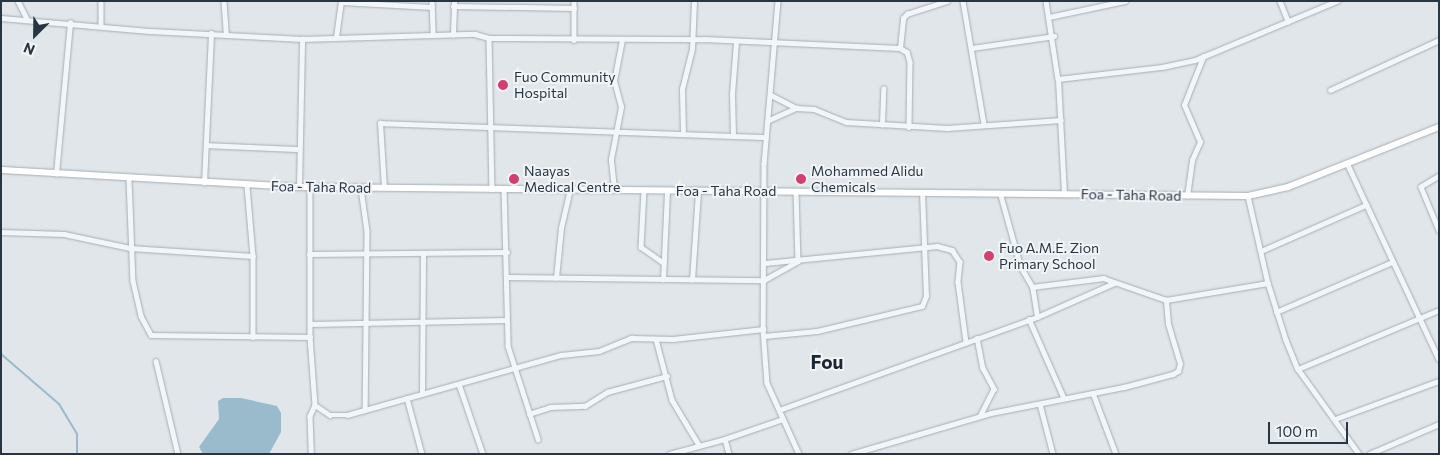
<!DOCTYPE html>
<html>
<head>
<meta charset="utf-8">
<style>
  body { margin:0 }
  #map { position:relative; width:1440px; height:455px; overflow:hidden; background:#e0e6ea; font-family:Commissioner,sans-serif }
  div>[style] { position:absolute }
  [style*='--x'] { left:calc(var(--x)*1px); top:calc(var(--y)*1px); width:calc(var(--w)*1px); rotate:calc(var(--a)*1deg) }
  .water>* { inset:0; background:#9bc }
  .stream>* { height:2px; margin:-1px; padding:0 1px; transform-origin:1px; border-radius:1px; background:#9bc }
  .roads { filter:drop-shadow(0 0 1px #a5aeb5) drop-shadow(0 0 1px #a5aeb5) }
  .street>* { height:4.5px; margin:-2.25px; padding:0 2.25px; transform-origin:2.25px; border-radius:2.25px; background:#f3f6f8 }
  .secondary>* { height:6px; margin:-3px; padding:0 3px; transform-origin:3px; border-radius:3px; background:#fff }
  .dots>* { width:14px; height:14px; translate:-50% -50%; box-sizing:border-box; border:2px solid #f0f4f7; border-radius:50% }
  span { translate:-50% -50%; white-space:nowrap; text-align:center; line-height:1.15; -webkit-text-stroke:4px #f0f4f7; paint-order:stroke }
  .poi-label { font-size:14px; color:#283643 }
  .left { translate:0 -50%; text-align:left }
  .street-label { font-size:14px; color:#283643 }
  .district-label { font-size:19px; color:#1a2734; font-weight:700 }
  .frame { position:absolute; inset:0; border:2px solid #283643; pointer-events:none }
  .north { position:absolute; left:10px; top:10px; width:50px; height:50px; -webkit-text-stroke:4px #f0f4f7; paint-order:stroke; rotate:203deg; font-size:14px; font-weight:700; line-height:20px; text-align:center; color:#283643 }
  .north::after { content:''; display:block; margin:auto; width:18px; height:22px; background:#283643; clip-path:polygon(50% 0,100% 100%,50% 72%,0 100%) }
  .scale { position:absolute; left:1268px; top:422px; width:80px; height:22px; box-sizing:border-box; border:2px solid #283643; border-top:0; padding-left:6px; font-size:15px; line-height:18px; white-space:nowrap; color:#283643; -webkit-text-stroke:4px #f0f4f7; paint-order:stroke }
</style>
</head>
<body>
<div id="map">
  <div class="water">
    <div style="clip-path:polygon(223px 398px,241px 398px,277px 406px,281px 413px,281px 432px,269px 454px,203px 454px,199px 447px,219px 419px,218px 401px)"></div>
  </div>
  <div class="stream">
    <div style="--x:1;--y:354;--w:77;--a:40.8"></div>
    <div style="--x:59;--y:404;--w:35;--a:59"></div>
    <div style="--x:77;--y:434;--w:20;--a:90"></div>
  </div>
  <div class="roads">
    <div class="street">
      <div style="--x:18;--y:1;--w:20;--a:63"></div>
      <div style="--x:101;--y:1;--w:25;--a:90"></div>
      <div style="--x:224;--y:1;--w:32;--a:86"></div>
      <div style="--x:432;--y:1;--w:34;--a:88"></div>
      <div style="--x:574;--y:1;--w:39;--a:90"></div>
      <div style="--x:778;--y:1;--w:163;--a:94.9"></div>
      <div style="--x:764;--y:163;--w:166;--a:90.3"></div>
      <div style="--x:763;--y:329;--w:54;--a:85.8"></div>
      <div style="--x:767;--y:383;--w:78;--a:65.7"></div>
      <div style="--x:963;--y:1;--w:125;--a:80.3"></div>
      <div style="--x:1046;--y:1;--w:79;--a:81.3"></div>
      <div style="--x:1280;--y:1;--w:22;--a:68"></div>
      <div style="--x:341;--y:2;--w:91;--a:3.1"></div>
      <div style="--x:453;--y:6;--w:121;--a:0.9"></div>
      <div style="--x:1049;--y:17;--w:78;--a:-11.9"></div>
      <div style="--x:1;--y:18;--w:151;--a:5"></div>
      <div style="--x:151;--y:31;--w:151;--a:3"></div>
      <div style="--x:302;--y:39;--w:173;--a:-1.7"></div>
      <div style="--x:475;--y:34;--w:15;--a:16"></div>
      <div style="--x:489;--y:38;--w:215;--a:0.3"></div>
      <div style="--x:704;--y:39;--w:196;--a:2.6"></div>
      <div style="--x:900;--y:48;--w:8;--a:30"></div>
      <div style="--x:907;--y:52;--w:10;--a:73"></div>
      <div style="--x:910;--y:62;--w:65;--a:90.9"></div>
      <div style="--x:453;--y:35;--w:34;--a:-88"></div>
      <div style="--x:336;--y:37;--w:36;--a:-82"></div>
      <div style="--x:489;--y:38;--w:151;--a:88.9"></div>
      <div style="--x:900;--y:48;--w:30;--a:-84"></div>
      <div style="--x:903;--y:18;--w:6;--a:-45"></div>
      <div style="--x:907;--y:14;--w:42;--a:-18"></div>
      <div style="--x:972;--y:48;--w:83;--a:-8.3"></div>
      <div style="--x:1330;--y:90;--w:120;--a:-24.6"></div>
      <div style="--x:771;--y:95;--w:28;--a:27"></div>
      <div style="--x:796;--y:108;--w:18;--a:3"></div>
      <div style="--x:814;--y:109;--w:35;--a:22"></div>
      <div style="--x:846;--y:122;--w:101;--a:3.4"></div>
      <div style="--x:947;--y:128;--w:114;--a:-4"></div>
      <div style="--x:769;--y:120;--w:30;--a:-24"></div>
      <div style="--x:882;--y:125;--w:36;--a:-88"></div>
      <div style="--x:683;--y:134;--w:45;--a:-91.3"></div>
      <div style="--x:682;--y:89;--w:41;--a:-76"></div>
      <div style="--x:692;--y:49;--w:48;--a:-87.6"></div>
      <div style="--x:733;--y:136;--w:42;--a:-91.4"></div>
      <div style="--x:732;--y:94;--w:52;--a:-85.6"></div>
      <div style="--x:206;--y:145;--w:93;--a:2.5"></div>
      <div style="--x:1348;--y:165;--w:214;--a:64.9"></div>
      <div style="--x:56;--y:174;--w:152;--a:-84.7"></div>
      <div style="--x:1439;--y:176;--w:21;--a:149"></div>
      <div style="--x:1421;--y:187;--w:47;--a:67.3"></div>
      <div style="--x:129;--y:179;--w:102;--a:87.8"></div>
      <div style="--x:133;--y:281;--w:36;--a:77"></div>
      <div style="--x:141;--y:316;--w:21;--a:62"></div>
      <div style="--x:151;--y:335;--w:159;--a:0.7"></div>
      <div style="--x:204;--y:183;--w:150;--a:-87.3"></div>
      <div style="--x:247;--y:186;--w:70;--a:85.1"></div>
      <div style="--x:253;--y:256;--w:81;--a:90"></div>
      <div style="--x:299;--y:187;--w:148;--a:-88.8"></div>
      <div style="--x:310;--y:187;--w:150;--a:90"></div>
      <div style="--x:310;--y:337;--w:68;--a:85.8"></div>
      <div style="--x:315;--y:405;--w:12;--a:114"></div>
      <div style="--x:310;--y:416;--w:38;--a:88"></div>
      <div style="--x:361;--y:188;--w:43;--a:82.1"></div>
      <div style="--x:367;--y:231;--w:179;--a:90.6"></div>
      <div style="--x:384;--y:188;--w:65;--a:-93.5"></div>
      <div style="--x:380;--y:123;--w:386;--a:2.1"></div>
      <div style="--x:504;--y:188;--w:158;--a:88.5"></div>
      <div style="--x:508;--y:346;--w:98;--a:72.1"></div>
      <div style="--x:614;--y:189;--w:30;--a:-96"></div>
      <div style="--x:611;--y:159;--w:53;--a:-79.1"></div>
      <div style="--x:621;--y:107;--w:27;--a:-105"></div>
      <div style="--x:614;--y:81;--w:42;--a:-79"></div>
      <div style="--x:644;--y:190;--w:57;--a:93"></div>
      <div style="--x:641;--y:247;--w:28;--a:35"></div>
      <div style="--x:796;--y:191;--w:70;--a:88.4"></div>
      <div style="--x:1064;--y:194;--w:115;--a:-93"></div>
      <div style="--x:1058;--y:79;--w:105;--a:-6.6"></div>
      <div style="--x:1162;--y:67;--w:34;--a:-12"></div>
      <div style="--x:1195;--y:60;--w:154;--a:-22.6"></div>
      <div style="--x:1187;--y:196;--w:36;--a:-82"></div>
      <div style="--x:1192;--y:160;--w:20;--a:-66"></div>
      <div style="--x:1200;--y:142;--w:40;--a:-113.4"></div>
      <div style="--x:1184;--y:105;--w:52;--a:-68.4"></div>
      <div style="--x:1248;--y:196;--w:89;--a:77.1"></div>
      <div style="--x:1268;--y:283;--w:60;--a:72.5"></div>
      <div style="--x:1286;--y:340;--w:31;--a:68"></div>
      <div style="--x:1298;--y:369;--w:105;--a:54.3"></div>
      <div style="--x:1;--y:232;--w:63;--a:1.8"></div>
      <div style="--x:64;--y:234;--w:67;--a:12"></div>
      <div style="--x:130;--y:248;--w:123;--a:3.7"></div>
      <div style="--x:1261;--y:251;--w:115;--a:-23.7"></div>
      <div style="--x:309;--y:254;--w:198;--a:-0.6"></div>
      <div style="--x:765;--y:263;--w:173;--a:-5.6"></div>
      <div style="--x:937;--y:246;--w:16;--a:15"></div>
      <div style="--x:952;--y:250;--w:14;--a:56"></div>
      <div style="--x:960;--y:262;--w:20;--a:96"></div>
      <div style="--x:958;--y:282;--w:61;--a:82.4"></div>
      <div style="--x:508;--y:277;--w:256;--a:0.7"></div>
      <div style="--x:764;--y:280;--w:39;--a:-29"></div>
      <div style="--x:556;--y:278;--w:50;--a:-84.3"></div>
      <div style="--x:561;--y:228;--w:39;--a:-77"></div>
      <div style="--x:663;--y:280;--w:89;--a:-87.4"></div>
      <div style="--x:692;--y:280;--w:88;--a:-86.1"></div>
      <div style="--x:1032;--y:287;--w:72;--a:-7.2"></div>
      <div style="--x:1103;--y:278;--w:67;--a:19.2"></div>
      <div style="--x:1166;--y:300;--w:103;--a:-9.5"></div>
      <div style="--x:1276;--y:312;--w:126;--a:-23.3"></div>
      <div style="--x:1037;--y:317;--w:84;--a:-23.8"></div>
      <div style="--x:1029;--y:319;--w:86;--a:66.1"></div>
      <div style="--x:311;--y:324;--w:195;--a:-1.2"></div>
      <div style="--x:764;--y:336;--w:53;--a:-5.4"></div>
      <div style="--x:817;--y:331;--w:108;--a:-13.4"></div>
      <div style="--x:922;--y:306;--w:11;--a:-68"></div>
      <div style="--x:926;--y:296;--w:102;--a:-92.2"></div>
      <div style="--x:977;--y:338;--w:31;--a:79"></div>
      <div style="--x:983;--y:368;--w:24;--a:62"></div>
      <div style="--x:994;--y:389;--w:30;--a:117"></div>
      <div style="--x:656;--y:339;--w:63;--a:75.3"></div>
      <div style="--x:672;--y:400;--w:52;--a:59"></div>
      <div style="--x:156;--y:361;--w:96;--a:76.7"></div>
      <div style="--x:1298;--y:369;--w:153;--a:-22.7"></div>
      <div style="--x:459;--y:384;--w:74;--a:71.1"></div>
      <div style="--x:1093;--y:393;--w:65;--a:69.3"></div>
      <div style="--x:422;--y:394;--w:140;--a:-89.6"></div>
      <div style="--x:407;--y:398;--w:58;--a:75"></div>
      <div style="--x:1040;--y:404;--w:52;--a:75.4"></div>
      <div style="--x:315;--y:405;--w:18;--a:34"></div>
      <div style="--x:330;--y:415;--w:17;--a:0"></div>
      <div style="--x:347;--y:415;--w:222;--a:-15.7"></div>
      <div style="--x:561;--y:355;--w:38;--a:-6"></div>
      <div style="--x:599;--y:351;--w:35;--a:-22"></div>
      <div style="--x:631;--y:338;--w:42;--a:1.4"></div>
      <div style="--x:673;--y:339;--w:91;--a:-6.3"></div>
      <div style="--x:779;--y:410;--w:274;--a:-19.8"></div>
      <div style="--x:1037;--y:317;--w:30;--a:-99"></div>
      <div style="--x:1032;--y:287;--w:24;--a:-120"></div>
      <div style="--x:1020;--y:266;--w:75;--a:-105.5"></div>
      <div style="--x:529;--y:414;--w:22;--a:-18"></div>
      <div style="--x:550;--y:407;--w:35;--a:-2"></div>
      <div style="--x:585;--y:406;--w:26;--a:-32"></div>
      <div style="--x:607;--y:392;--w:62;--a:-14.9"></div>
      <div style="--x:1335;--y:419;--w:111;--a:-20.1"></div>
      <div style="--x:725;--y:439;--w:16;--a:75"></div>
      <div style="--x:669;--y:454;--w:58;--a:-15"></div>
      <div style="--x:725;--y:439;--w:61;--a:-19"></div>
      <div style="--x:851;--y:454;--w:146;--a:-16.3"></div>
      <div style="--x:991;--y:413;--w:136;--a:-11.1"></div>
      <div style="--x:1124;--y:387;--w:51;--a:-14.9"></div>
      <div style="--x:1173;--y:374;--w:6;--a:-31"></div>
      <div style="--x:1178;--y:371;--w:7;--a:-74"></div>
      <div style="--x:1180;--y:364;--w:42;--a:-106.7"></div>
      <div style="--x:1168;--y:324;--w:24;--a:-95"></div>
      <div style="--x:1369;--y:454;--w:76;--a:-23.2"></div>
    </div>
    <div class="secondary">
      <div style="--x:1;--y:170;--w:298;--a:3.3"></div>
      <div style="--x:299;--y:187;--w:949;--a:0.54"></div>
      <div style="--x:1248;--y:196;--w:41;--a:-12.7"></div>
      <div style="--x:1288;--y:187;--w:162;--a:-21.7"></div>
    </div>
  </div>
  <div class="dots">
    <div style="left:503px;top:85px;background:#d63e6f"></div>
    <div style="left:514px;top:179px;background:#d63e6f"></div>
    <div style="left:801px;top:179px;background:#d63e6f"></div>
    <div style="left:989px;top:256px;background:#d63e6f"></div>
  </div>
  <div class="poi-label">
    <span class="left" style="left:514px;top:85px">Fuo Community<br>Hospital</span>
    <span class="left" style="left:524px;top:179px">Naayas<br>Medical Centre</span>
    <span class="left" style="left:811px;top:179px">Mohammed Alidu<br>Chemicals</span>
    <span class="left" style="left:999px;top:256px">Fuo A.M.E. Zion<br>Primary School</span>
  </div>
  <div class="street-label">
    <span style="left:321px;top:187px;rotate:1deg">Foa - Taha Road</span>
    <span style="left:726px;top:191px">Foa - Taha Road</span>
    <span style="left:1131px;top:195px;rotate:1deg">Foa - Taha Road</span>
  </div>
  <div class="district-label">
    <span style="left:827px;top:362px">Fou</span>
  </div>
  <div class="frame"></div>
  <div class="north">N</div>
  <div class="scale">100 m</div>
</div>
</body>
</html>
